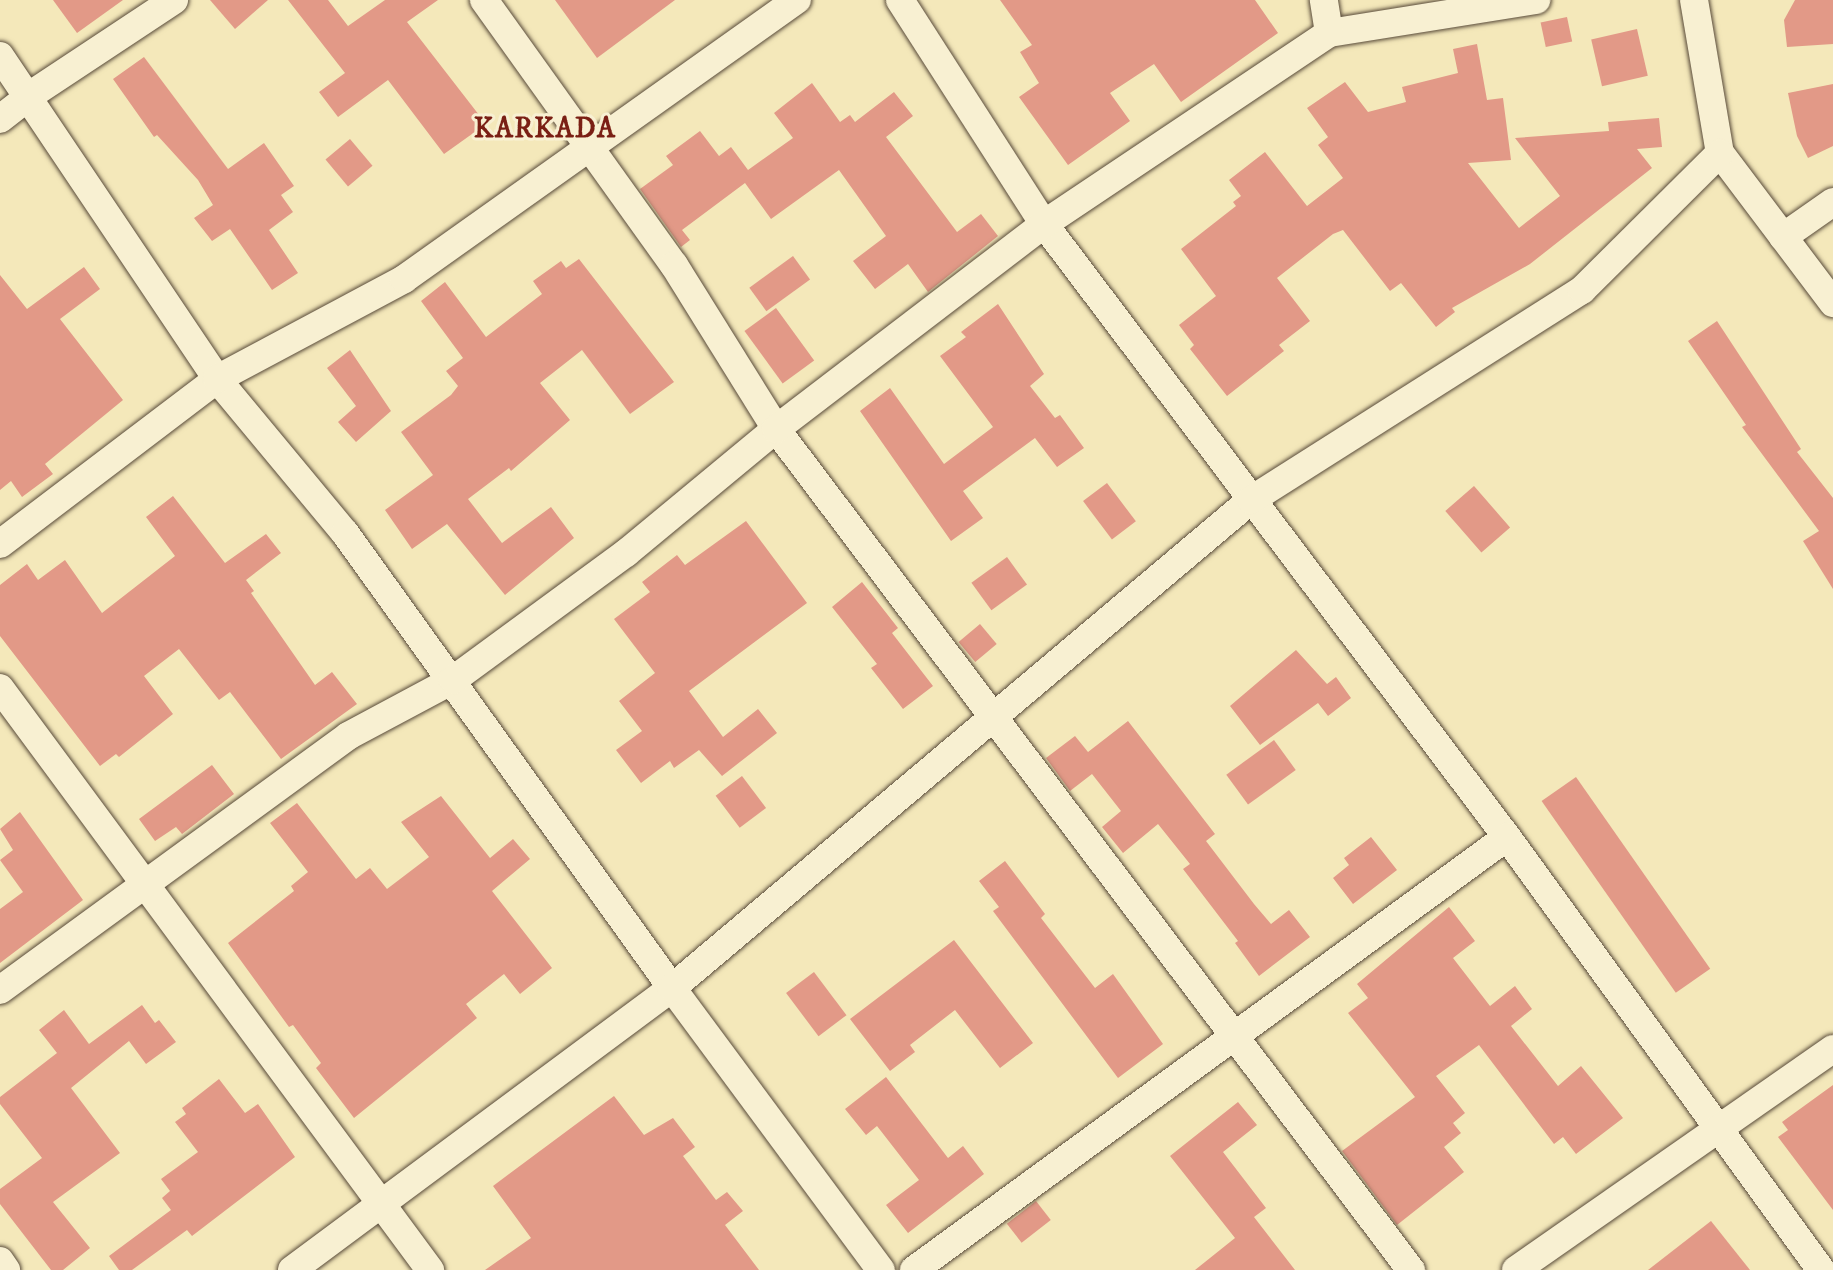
<!DOCTYPE html>
<html>
<head>
<meta charset="utf-8">
<style>
  body { margin:0 }
  #map { position:relative; width:1833px; height:1270px; overflow:hidden; background:#f4e8ba; font-family:"IM FELL DW Pica",serif }
  div>[style] { position:absolute }
  [style*='--x'] { left:calc(var(--x)*1px); top:calc(var(--y)*1px); width:calc(var(--w)*1px); rotate:calc(var(--a)*1deg) }
  .building>* { inset:0; background:#e29987; transform-origin:0 0 }
  .roads { filter:drop-shadow(0 0 2px #584a39) drop-shadow(0 0 2px #584a39) }
  .street>* { height:28px; margin:-14px; padding:0 14px; transform-origin:14px; border-radius:14px; background:#f8f0d2 }
  span { translate:-50% -50%; white-space:nowrap; text-align:center; line-height:1.15; -webkit-text-stroke:6px #f8f0d2; paint-order:stroke }
  .district-label { font-size:28px; color:#7a1f14; font-weight:700; letter-spacing:1.5px }
</style>
</head>
<body>
<div id="map">
  <div class="building">
    <div style="clip-path:polygon(53px 0,123px 0,77px 33px)"></div>
    <div style="clip-path:polygon(210px 0,268px 0,235px 29px)"></div>
    <div style="clip-path:polygon(288px 0,328px 0,348px 26px,385px 0,438px 0,407px 22px,486px 124px,444px 154px,388px 80px,338px 117px,319px 92px,345px 73px)"></div>
    <div style="clip-path:polygon(555px 0,675px 0,597px 58px)"></div>
    <div style="clip-path:polygon(1000px 0,1255px 0,1278px 33px,1181px 102px,1154px 64px,1110px 93px,1130px 121px,1068px 165px,1019px 97px,1039px 83px,1020px 52px,1032px 45px)"></div>
    <div style="clip-path:polygon(1795px 0,1833px 0,1833px 44px,1787px 47px,1784px 20px)"></div>
    <div style="left:1567px;top:17px;width:25px;height:27px;rotate:78deg"></div>
    <div style="left:1637px;top:29px;width:48px;height:47px;rotate:77deg"></div>
    <div style="clip-path:polygon(1477px 44px,1487px 100px,1503px 98px,1511px 160px,1468px 163px,1519px 228px,1560px 196px,1515px 138px,1609px 131px,1608px 122px,1659px 118px,1662px 147px,1637px 149px,1652px 168px,1530px 264px,1452px 308px,1455px 312px,1436px 327px,1401px 283px,1390px 291px,1343px 230px,1333px 234px,1277px 278px,1310px 321px,1279px 345px,1284px 351px,1227px 396px,1190px 349px,1194px 345px,1179px 325px,1216px 296px,1181px 249px,1236px 206px,1233px 202px,1241px 196px,1229px 180px,1265px 152px,1307px 206px,1343px 178px,1318px 145px,1328px 137px,1307px 108px,1345px 82px,1368px 112px,1406px 102px,1402px 87px,1458px 73px,1453px 49px)"></div>
    <div style="clip-path:polygon(144px 57px,228px 169px,264px 143px,294px 186px,281px 195px,293px 212px,269px 230px,298px 273px,272px 290px,230px 229px,212px 241px,194px 218px,213px 205px,198px 180px,157px 135px,154px 137px,113px 79px)"></div>
    <div style="clip-path:polygon(812px 83px,840px 122px,850px 115px,855px 122px,894px 92px,913px 116px,886px 137px,957px 232px,981px 214px,998px 236px,928px 292px,908px 264px,875px 289px,853px 261px,886px 236px,839px 170px,771px 219px,745px 183px,682px 230px,690px 240px,681px 247px,640px 189px,673px 165px,666px 156px,700px 131px,719px 156px,731px 147px,748px 170px,793px 138px,774px 113px)"></div>
    <div style="clip-path:polygon(1833px 84px,1833px 146px,1808px 158px,1797px 136px,1788px 93px)"></div>
    <div style="left:350px;top:139px;width:35px;height:32px;rotate:50deg"></div>
    <div style="left:793px;top:256px;width:29px;height:54px;rotate:54deg"></div>
    <div style="clip-path:polygon(579px 259px,674px 382px,630px 414px,582px 350px,540px 383px,570px 420px,511px 471px,509px 468px,468px 499px,502px 543px,551px 507px,574px 538px,505px 595px,447px 524px,412px 549px,385px 510px,433px 475px,401px 432px,451px 395px,458px 386px,446px 371px,463px 358px,421px 301px,445px 282px,486px 337px,542px 294px,533px 281px,561px 261px,566px 268px)"></div>
    <div style="clip-path:polygon(84px 267px,100px 289px,60px 319px,123px 400px,45px 464px,53px 474px,22px 497px,11px 481px,0 490px,0 275px,27px 309px)"></div>
    <div style="clip-path:polygon(998px 304px,1044px 374px,1030px 386px,1055px 418px,1060px 415px,1084px 448px,1057px 467px,1035px 438px,963px 491px,983px 518px,951px 541px,860px 411px,890px 388px,944px 464px,993px 427px,940px 356px,966px 337px,961px 332px)"></div>
    <div style="left:776px;top:308px;width:65px;height:39px;rotate:54deg"></div>
    <div style="clip-path:polygon(1717px 321px,1801px 449px,1797px 452px,1833px 498px,1833px 589px,1803px 541px,1819px 531px,1742px 427px,1746px 425px,1688px 341px)"></div>
    <div style="clip-path:polygon(350px 350px,391px 411px,356px 442px,338px 422px,356px 406px,327px 368px)"></div>
    <div style="left:1107px;top:483px;width:48px;height:30px;rotate:53deg"></div>
    <div style="left:1474px;top:486px;width:55px;height:38px;rotate:49deg"></div>
    <div style="clip-path:polygon(173px 496px,225px 563px,266px 534px,281px 553px,246px 580px,254px 591px,251px 593px,315px 685px,332px 672px,357px 704px,281px 759px,230px 692px,219px 700px,179px 649px,144px 676px,173px 714px,119px 757px,116px 754px,100px 766px,0 636px,0 585px,27px 564px,38px 580px,65px 560px,102px 613px,175px 556px,146px 517px)"></div>
    <div style="clip-path:polygon(746px 521px,807px 603px,689px 691px,723px 737px,758px 709px,777px 733px,722px 776px,699px 750px,674px 768px,670px 761px,641px 783px,616px 750px,642px 731px,619px 701px,655px 673px,614px 619px,650px 592px,642px 582px,677px 555px,685px 565px)"></div>
    <div style="left:1007px;top:557px;width:34px;height:44px;rotate:54deg"></div>
    <div style="clip-path:polygon(862px 582px,898px 628px,892px 633px,933px 686px,903px 709px,871px 668px,877px 664px,832px 607px)"></div>
    <div style="left:980px;top:624px;width:26px;height:28px;rotate:50deg"></div>
    <div style="clip-path:polygon(1296px 650px,1327px 684px,1336px 677px,1351px 698px,1328px 716px,1318px 703px,1260px 745px,1230px 706px)"></div>
    <div style="clip-path:polygon(1128px 721px,1215px 834px,1206px 841px,1254px 904px,1271px 924px,1289px 910px,1310px 937px,1259px 976px,1235px 943px,1238px 941px,1183px 869px,1190px 864px,1158px 824px,1123px 853px,1102px 827px,1121px 811px,1092px 774px,1070px 791px,1046px 758px,1075px 736px,1088px 752px)"></div>
    <div style="left:1274px;top:740px;width:37px;height:59px;rotate:54deg"></div>
    <div style="clip-path:polygon(212px 765px,234px 794px,182px 834px,176px 827px,155px 841px,139px 819px)"></div>
    <div style="left:742px;top:776px;width:40px;height:33px;rotate:53deg"></div>
    <div style="left:1576px;top:777px;width:234px;height:42px;rotate:55deg"></div>
    <div style="clip-path:polygon(441px 796px,490px 858px,513px 839px,530px 859px,492px 891px,552px 968px,520px 994px,504px 974px,466px 1004px,477px 1018px,354px 1118px,316px 1068px,321px 1063px,293px 1025px,289px 1027px,228px 943px,294px 891px,291px 886px,308px 872px,270px 823px,297px 803px,356px 879px,370px 868px,387px 889px,429px 857px,401px 822px)"></div>
    <div style="clip-path:polygon(20px 812px,83px 900px,0 963px,0 909px,23px 892px,0 860px,13px 850px,0 829px)"></div>
    <div style="clip-path:polygon(1371px 837px,1397px 870px,1353px 904px,1333px 878px,1349px 865px,1344px 858px)"></div>
    <div style="clip-path:polygon(1005px 861px,1045px 914px,1041px 918px,1095px 988px,1113px 974px,1163px 1044px,1118px 1078px,993px 911px,999px 907px,979px 881px)"></div>
    <div style="clip-path:polygon(1449px 907px,1475px 941px,1453px 958px,1490px 1006px,1515px 986px,1532px 1009px,1511px 1026px,1558px 1086px,1581px 1066px,1623px 1118px,1576px 1154px,1563px 1137px,1554px 1144px,1479px 1045px,1436px 1076px,1465px 1113px,1453px 1123px,1461px 1133px,1444px 1147px,1464px 1172px,1397px 1225px,1342px 1151px,1415px 1097px,1348px 1013px,1368px 998px,1357px 984px)"></div>
    <div style="clip-path:polygon(954px 940px,1033px 1043px,1000px 1068px,955px 1010px,910px 1045px,915px 1052px,890px 1071px,850px 1019px)"></div>
    <div style="left:814px;top:972px;width:54px;height:35px;rotate:53deg"></div>
    <div style="clip-path:polygon(142px 1005px,155px 1023px,159px 1020px,176px 1042px,146px 1064px,129px 1041px,71px 1088px,120px 1153px,53px 1202px,90px 1248px,63px 1270px,51px 1270px,0 1204px,0 1189px,42px 1158px,0 1104px,0 1097px,57px 1053px,39px 1030px,64px 1010px,89px 1044px)"></div>
    <div style="clip-path:polygon(886px 1077px,948px 1158px,963px 1146px,984px 1174px,908px 1233px,886px 1205px,919px 1180px,877px 1126px,866px 1135px,845px 1109px)"></div>
    <div style="clip-path:polygon(219px 1079px,245px 1113px,258px 1104px,295px 1157px,192px 1236px,187px 1230px,132px 1270px,119px 1270px,109px 1256px,171px 1210px,162px 1198px,170px 1191px,161px 1179px,198px 1152px,175px 1122px,186px 1114px,182px 1108px)"></div>
    <div style="clip-path:polygon(1833px 1085px,1833px 1210px,1778px 1137px,1788px 1130px,1782px 1122px)"></div>
    <div style="clip-path:polygon(614px 1096px,644px 1135px,673px 1118px,695px 1147px,683px 1156px,716px 1200px,727px 1192px,743px 1211px,725px 1225px,759px 1270px,485px 1270px,531px 1238px,493px 1186px)"></div>
    <div style="clip-path:polygon(1238px 1102px,1257px 1125px,1223px 1152px,1266px 1208px,1254px 1217px,1295px 1270px,1195px 1270px,1235px 1238px,1170px 1156px)"></div>
    <div style="left:1036px;top:1201px;width:24px;height:37px;rotate:52deg"></div>
    <div style="clip-path:polygon(1711px 1221px,1750px 1270px,1648px 1270px)"></div>
  </div>
  <div class="roads">
    <div class="street">
      <div style="--x:484;--y:0;--w:326;--a:54.4"></div>
      <div style="--x:674;--y:265;--w:193;--a:58.1"></div>
      <div style="--x:776;--y:429;--w:1054;--a:52.95"></div>
      <div style="--x:900;--y:0;--w:266;--a:57.3"></div>
      <div style="--x:1044;--y:224;--w:768;--a:52.94"></div>
      <div style="--x:1507;--y:837;--w:535;--a:54.05"></div>
      <div style="--x:1694;--y:0;--w:155;--a:80.4"></div>
      <div style="--x:1720;--y:153;--w:188;--a:53"></div>
      <div style="--x:1329;--y:33;--w:210;--a:-9.1"></div>
      <div style="--x:0;--y:56;--w:389;--a:56.1"></div>
      <div style="--x:217;--y:379;--w:200;--a:50.3"></div>
      <div style="--x:345;--y:533;--w:560;--a:54.3"></div>
      <div style="--x:672;--y:988;--w:351;--a:53.5"></div>
      <div style="--x:0;--y:119;--w:37;--a:-38"></div>
      <div style="--x:29;--y:96;--w:174;--a:-33.5"></div>
      <div style="--x:1783;--y:237;--w:61;--a:-35"></div>
      <div style="--x:0;--y:544;--w:273;--a:-37.2"></div>
      <div style="--x:217;--y:379;--w:212;--a:-28.1"></div>
      <div style="--x:404;--y:279;--w:482;--a:-35.4"></div>
      <div style="--x:0;--y:688;--w:724;--a:53.54"></div>
      <div style="--x:0;--y:990;--w:431;--a:-36.1"></div>
      <div style="--x:348;--y:736;--w:119;--a:-28.1"></div>
      <div style="--x:453;--y:680;--w:215;--a:-36.3"></div>
      <div style="--x:626;--y:553;--w:195;--a:-39.6"></div>
      <div style="--x:776;--y:429;--w:337;--a:-37.4"></div>
      <div style="--x:1044;--y:224;--w:343;--a:-33.8"></div>
      <div style="--x:1329;--y:33;--w:33;--a:-99"></div>
      <div style="--x:0;--y:1261;--w:11;--a:56"></div>
      <div style="--x:292;--y:1270;--w:473;--a:-36.6"></div>
      <div style="--x:672;--y:988;--w:757;--a:-40.13"></div>
      <div style="--x:1251;--y:500;--w:392;--a:-32.4"></div>
      <div style="--x:1582;--y:290;--w:194;--a:-44.8"></div>
      <div style="--x:914;--y:1270;--w:734;--a:-36.14"></div>
      <div style="--x:1516;--y:1270;--w:386;--a:-34.9"></div>
    </div>
  </div>
  <div class="district-label">
    <span style="left:545px;top:129px">KARKADA</span>
  </div>
</div>
</body>
</html>
